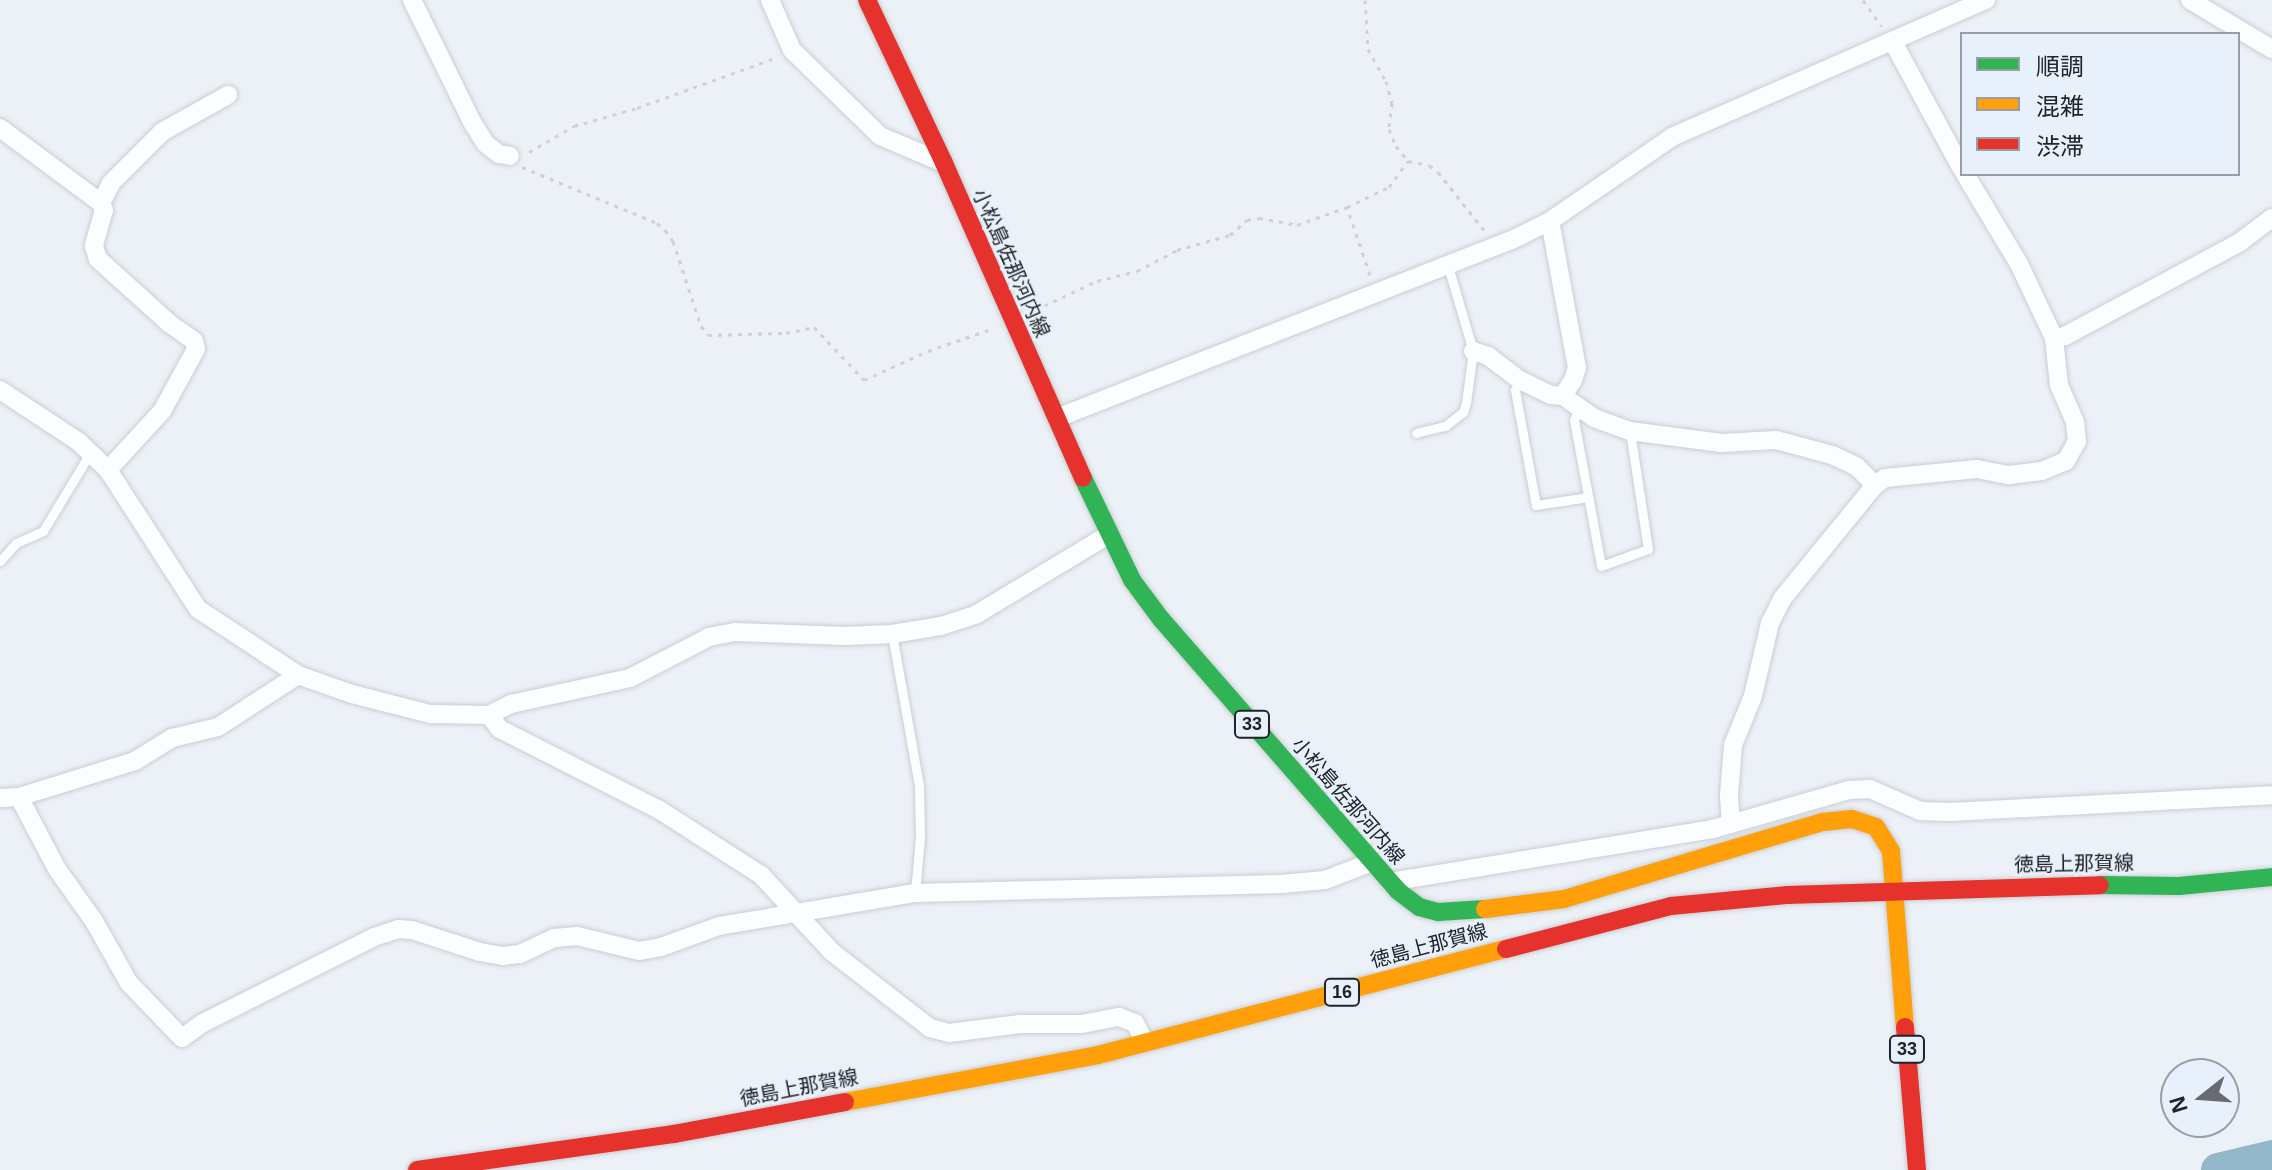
<!DOCTYPE html>
<html>
<head>
<meta charset="utf-8">
<style>
  body { margin:0 }
  #map { position:relative; width:2272px; height:1170px; overflow:hidden; background:#ecf1f7; font-family:Helvetica,"Noto Sans JP",sans-serif }
  div>[style] { position:absolute }
  [style*='--x'] { left:calc(var(--x)*1px); top:calc(var(--y)*1px); width:calc(var(--w)*1px); rotate:calc(var(--a)*1deg) }
  .river>* { height:34px; margin:-17px; padding:0 17px; transform-origin:17px; border-radius:17px; background:#92b8c9 }
  .path>* { height:3px; margin-top:-1.5px; transform-origin:0; background:repeating-linear-gradient(90deg,#cfd1d3 0 4px,transparent 0 10px) }
  .roads { filter:drop-shadow(0 0 2px #caced2) drop-shadow(0 0 2px #caced2) }
  .lane>* { height:9px; margin:-4.5px; padding:0 4.5px; transform-origin:4.5px; border-radius:4.5px; background:#fcfdfe }
  .street>* { height:18px; margin:-9px; padding:0 9px; transform-origin:9px; border-radius:9px; background:#fcfdfe }
  .fast>* { height:18px; margin:-9px; padding:0 9px; transform-origin:9px; border-radius:9px; background:#30b455 }
  .slow>* { height:18px; margin:-9px; padding:0 9px; transform-origin:9px; border-radius:9px; background:#ff9f0a }
  .jam>* { height:18px; margin:-9px; padding:0 9px; transform-origin:9px; border-radius:9px; background:#e5322d }
  span { translate:-50% -50%; white-space:nowrap; text-align:center; line-height:1.15; -webkit-text-stroke:6px #e8f1fb; paint-order:stroke }
  .shield-label span { padding:2px 6px; background:#e8f1fb; border:2px solid; border-radius:6px; -webkit-text-stroke-width:0 }
  .shield-label { font-size:18px; color:#202327; font-weight:700 }
  .street-label { font-size:20px; color:#202327 }
  .legend { position:absolute; left:1960px; top:32px; width:280px; height:144px; box-sizing:border-box; background:#e8f1fb; border:2px solid #989fa6; margin:0; padding:10px 14px; list-style:none; font-size:24px; color:#202327 }
  .legend li { display:flex; align-items:center; gap:16px; height:40px }
  .legend b { width:40px; border:2px solid #989fa6 }
  .north { position:absolute; left:2160px; top:1058px; width:80px; height:80px; box-sizing:border-box; background:#e8f1fb; border:2px solid #989fa6; border-radius:50%; rotate:253deg; font-size:22px; font-weight:700; line-height:32px; text-align:center; color:#202327 }
  .north::after { content:''; display:block; margin:auto; width:28px; height:36px; background:#676b70; clip-path:polygon(50% 0,100% 100%,50% 72%,0 100%) }
</style>
</head>
<body>
<div id="map">
  <div class="river">
    <div style="--x:2218;--y:1170;--w:56;--a:-13.5"></div>
  </div>
  <div class="path">
    <div style="--x:1365;--y:0;--w:49;--a:86.5"></div>
    <div style="--x:1368;--y:49;--w:37;--a:61"></div>
    <div style="--x:1386;--y:81;--w:23;--a:75"></div>
    <div style="--x:1392;--y:103;--w:26;--a:97"></div>
    <div style="--x:1389;--y:129;--w:18;--a:68"></div>
    <div style="--x:1396;--y:146;--w:19;--a:51"></div>
    <div style="--x:1408;--y:161;--w:21;--a:11"></div>
    <div style="--x:1429;--y:165;--w:11;--a:38"></div>
    <div style="--x:1438;--y:172;--w:74;--a:51.6"></div>
    <div style="--x:1863;--y:0;--w:32;--a:55"></div>
    <div style="--x:529;--y:152;--w:52;--a:-30"></div>
    <div style="--x:574;--y:126;--w:66;--a:-15.9"></div>
    <div style="--x:637;--y:108;--w:150;--a:-19.9"></div>
    <div style="--x:522;--y:167;--w:146;--a:22.5"></div>
    <div style="--x:657;--y:223;--w:11;--a:41"></div>
    <div style="--x:665;--y:230;--w:14;--a:54"></div>
    <div style="--x:673;--y:241;--w:89;--a:71.8"></div>
    <div style="--x:701;--y:326;--w:11;--a:52"></div>
    <div style="--x:708;--y:335;--w:78;--a:-1.5"></div>
    <div style="--x:786;--y:333;--w:29;--a:-12"></div>
    <div style="--x:814;--y:327;--w:73;--a:46.7"></div>
    <div style="--x:864;--y:380;--w:70;--a:-24.4"></div>
    <div style="--x:928;--y:351;--w:67;--a:-19.2"></div>
    <div style="--x:1370;--y:275;--w:72;--a:-108.7"></div>
    <div style="--x:1347;--y:207;--w:47;--a:-25.5"></div>
    <div style="--x:1389;--y:187;--w:32;--a:-54"></div>
    <div style="--x:1035;--y:310;--w:68;--a:-25.1"></div>
    <div style="--x:1097;--y:281;--w:41;--a:-14"></div>
    <div style="--x:1137;--y:271;--w:45;--a:-27.7"></div>
    <div style="--x:1177;--y:250;--w:55;--a:-15.8"></div>
    <div style="--x:1230;--y:235;--w:23;--a:-41"></div>
    <div style="--x:1247;--y:220;--w:12;--a:-9"></div>
    <div style="--x:1259;--y:218;--w:39;--a:10"></div>
    <div style="--x:1297;--y:225;--w:53;--a:-19.8"></div>
  </div>
  <div class="roads">
    <div class="lane">
      <div style="--x:1520;--y:381;--w:10;--a:119"></div>
      <div style="--x:1515;--y:390;--w:117;--a:79.7"></div>
      <div style="--x:1536;--y:505;--w:53;--a:-8.7"></div>
      <div style="--x:1579;--y:408;--w:13;--a:113"></div>
      <div style="--x:1574;--y:420;--w:148;--a:79.5"></div>
      <div style="--x:1601;--y:566;--w:50;--a:-19.9"></div>
      <div style="--x:1648;--y:549;--w:119;--a:-98.7"></div>
      <div style="--x:1416;--y:433;--w:30;--a:-14"></div>
      <div style="--x:1445;--y:426;--w:23;--a:-38"></div>
      <div style="--x:1463;--y:412;--w:9;--a:-72"></div>
      <div style="--x:1466;--y:403;--w:52;--a:-82.3"></div>
      <div style="--x:1473;--y:351;--w:89;--a:-106.4"></div>
      <div style="--x:0;--y:561;--w:24;--a:-48"></div>
      <div style="--x:16;--y:543;--w:30;--a:-24"></div>
      <div style="--x:43;--y:531;--w:91;--a:-58.9"></div>
      <div style="--x:892;--y:634;--w:154;--a:79.9"></div>
      <div style="--x:919;--y:786;--w:51;--a:88.9"></div>
      <div style="--x:920;--y:837;--w:56;--a:95.1"></div>
    </div>
    <div class="street">
      <div style="--x:412;--y:0;--w:136;--a:63.8"></div>
      <div style="--x:472;--y:122;--w:26;--a:58"></div>
      <div style="--x:486;--y:144;--w:16;--a:38"></div>
      <div style="--x:499;--y:154;--w:11;--a:10"></div>
      <div style="--x:770;--y:0;--w:55;--a:66.3"></div>
      <div style="--x:792;--y:50;--w:123;--a:44.3"></div>
      <div style="--x:880;--y:136;--w:69;--a:22.9"></div>
      <div style="--x:2190;--y:0;--w:96;--a:30.9"></div>
      <div style="--x:1893;--y:42;--w:145;--a:61.5"></div>
      <div style="--x:0;--y:128;--w:126;--a:36.6"></div>
      <div style="--x:101;--y:203;--w:8;--a:67"></div>
      <div style="--x:104;--y:210;--w:37;--a:106"></div>
      <div style="--x:94;--y:246;--w:14;--a:73"></div>
      <div style="--x:98;--y:259;--w:97;--a:42.1"></div>
      <div style="--x:170;--y:324;--w:29;--a:35"></div>
      <div style="--x:194;--y:341;--w:8;--a:76"></div>
      <div style="--x:196;--y:349;--w:71;--a:118.7"></div>
      <div style="--x:162;--y:411;--w:80;--a:132.5"></div>
      <div style="--x:101;--y:203;--w:22;--a:-63"></div>
      <div style="--x:111;--y:183;--w:72;--a:-45"></div>
      <div style="--x:162;--y:132;--w:76;--a:-29.3"></div>
      <div style="--x:2054;--y:338;--w:11;--a:-10"></div>
      <div style="--x:2065;--y:336;--w:199;--a:-28.2"></div>
      <div style="--x:2240;--y:242;--w:40;--a:-37"></div>
      <div style="--x:1473;--y:351;--w:16;--a:18"></div>
      <div style="--x:1488;--y:356;--w:40;--a:37"></div>
      <div style="--x:1520;--y:380;--w:34;--a:26"></div>
      <div style="--x:1551;--y:395;--w:12;--a:5"></div>
      <div style="--x:1563;--y:396;--w:19;--a:-58"></div>
      <div style="--x:1573;--y:380;--w:13;--a:-72"></div>
      <div style="--x:1577;--y:368;--w:149;--a:-100.4"></div>
      <div style="--x:0;--y:390;--w:95;--a:33.4"></div>
      <div style="--x:79;--y:442;--w:40;--a:44"></div>
      <div style="--x:108;--y:470;--w:166;--a:57.1"></div>
      <div style="--x:198;--y:609;--w:120;--a:33.4"></div>
      <div style="--x:298;--y:675;--w:57;--a:19.4"></div>
      <div style="--x:352;--y:694;--w:81;--a:14.4"></div>
      <div style="--x:430;--y:714;--w:59;--a:1"></div>
      <div style="--x:489;--y:715;--w:25;--a:-27"></div>
      <div style="--x:511;--y:704;--w:122;--a:-12.3"></div>
      <div style="--x:630;--y:678;--w:89;--a:-27.4"></div>
      <div style="--x:709;--y:637;--w:26;--a:-11"></div>
      <div style="--x:735;--y:632;--w:111;--a:2.1"></div>
      <div style="--x:846;--y:636;--w:46;--a:-2.5"></div>
      <div style="--x:892;--y:634;--w:50;--a:-9.3"></div>
      <div style="--x:941;--y:626;--w:38;--a:-18"></div>
      <div style="--x:977;--y:614;--w:153;--a:-31.1"></div>
      <div style="--x:1563;--y:396;--w:38;--a:35"></div>
      <div style="--x:1594;--y:418;--w:38;--a:20"></div>
      <div style="--x:1630;--y:431;--w:92;--a:7.5"></div>
      <div style="--x:1721;--y:443;--w:55;--a:-3.1"></div>
      <div style="--x:1776;--y:440;--w:58;--a:15"></div>
      <div style="--x:1832;--y:455;--w:26;--a:25"></div>
      <div style="--x:1856;--y:466;--w:27;--a:45"></div>
      <div style="--x:1057;--y:418;--w:489;--a:-21.4"></div>
      <div style="--x:1512;--y:240;--w:42;--a:-26.6"></div>
      <div style="--x:1550;--y:221;--w:148;--a:-34.5"></div>
      <div style="--x:1672;--y:137;--w:343;--a:-23.6"></div>
      <div style="--x:489;--y:715;--w:18;--a:52"></div>
      <div style="--x:500;--y:729;--w:177;--a:26.9"></div>
      <div style="--x:658;--y:809;--w:122;--a:32.7"></div>
      <div style="--x:761;--y:875;--w:105;--a:47.3"></div>
      <div style="--x:832;--y:952;--w:124;--a:37.8"></div>
      <div style="--x:930;--y:1028;--w:20;--a:15"></div>
      <div style="--x:949;--y:1033;--w:72;--a:-7.2"></div>
      <div style="--x:1020;--y:1024;--w:62;--a:0"></div>
      <div style="--x:1082;--y:1024;--w:38;--a:-11"></div>
      <div style="--x:1119;--y:1017;--w:17;--a:21"></div>
      <div style="--x:1135;--y:1023;--w:22;--a:63"></div>
      <div style="--x:19;--y:797;--w:81;--a:62.2"></div>
      <div style="--x:57;--y:869;--w:64;--a:54.6"></div>
      <div style="--x:94;--y:921;--w:71;--a:60.6"></div>
      <div style="--x:129;--y:983;--w:76;--a:46.1"></div>
      <div style="--x:182;--y:1038;--w:26;--a:-36"></div>
      <div style="--x:203;--y:1023;--w:191;--a:-26.7"></div>
      <div style="--x:374;--y:937;--w:25;--a:-18"></div>
      <div style="--x:398;--y:929;--w:14;--a:4"></div>
      <div style="--x:412;--y:930;--w:71;--a:17.9"></div>
      <div style="--x:480;--y:952;--w:23;--a:10"></div>
      <div style="--x:503;--y:956;--w:17;--a:-7"></div>
      <div style="--x:520;--y:954;--w:38;--a:-25"></div>
      <div style="--x:554;--y:938;--w:23;--a:-5"></div>
      <div style="--x:577;--y:936;--w:64;--a:13.6"></div>
      <div style="--x:639;--y:951;--w:22;--a:-10"></div>
      <div style="--x:661;--y:947;--w:62;--a:-19.9"></div>
      <div style="--x:719;--y:926;--w:199;--a:-9.6"></div>
      <div style="--x:915;--y:893;--w:367;--a:-1.4"></div>
      <div style="--x:1282;--y:884;--w:43;--a:-5.3"></div>
      <div style="--x:1325;--y:880;--w:50;--a:-21"></div>
      <div style="--x:0;--y:798;--w:19;--a:-3"></div>
      <div style="--x:19;--y:797;--w:121;--a:-17.2"></div>
      <div style="--x:135;--y:761;--w:44;--a:-31.9"></div>
      <div style="--x:172;--y:738;--w:47;--a:-13.4"></div>
      <div style="--x:218;--y:727;--w:95;--a:-33"></div>
      <div style="--x:1731;--y:824;--w:29;--a:-94"></div>
      <div style="--x:1729;--y:795;--w:50;--a:-85.4"></div>
      <div style="--x:1733;--y:745;--w:53;--a:-67.8"></div>
      <div style="--x:1753;--y:696;--w:75;--a:-76.9"></div>
      <div style="--x:1770;--y:623;--w:27;--a:-63"></div>
      <div style="--x:1782;--y:599;--w:147;--a:-50.8"></div>
      <div style="--x:1875;--y:485;--w:12;--a:-35"></div>
      <div style="--x:1885;--y:478;--w:92;--a:-5.6"></div>
      <div style="--x:1977;--y:469;--w:33;--a:11"></div>
      <div style="--x:2009;--y:475;--w:33;--a:-7"></div>
      <div style="--x:2042;--y:471;--w:26;--a:-23"></div>
      <div style="--x:2066;--y:461;--w:23;--a:-61"></div>
      <div style="--x:2077;--y:441;--w:19;--a:-96"></div>
      <div style="--x:2075;--y:422;--w:40;--a:-113.4"></div>
      <div style="--x:2059;--y:385;--w:47;--a:-96.1"></div>
      <div style="--x:2054;--y:338;--w:82;--a:-115.3"></div>
      <div style="--x:2019;--y:264;--w:105;--a:-121"></div>
      <div style="--x:1390;--y:882;--w:327;--a:-9.3"></div>
      <div style="--x:1713;--y:829;--w:141;--a:-16"></div>
      <div style="--x:1849;--y:790;--w:21;--a:-3"></div>
      <div style="--x:1870;--y:789;--w:55;--a:23.7"></div>
      <div style="--x:1920;--y:811;--w:30;--a:2"></div>
      <div style="--x:1950;--y:812;--w:322;--a:-3"></div>
    </div>
    <div class="fast">
      <div style="--x:1083;--y:478;--w:113;--a:64.3"></div>
      <div style="--x:1132;--y:580;--w:49;--a:53.4"></div>
      <div style="--x:1161;--y:619;--w:361;--a:48.9"></div>
      <div style="--x:1398;--y:891;--w:26;--a:37"></div>
      <div style="--x:1419;--y:907;--w:20;--a:15"></div>
      <div style="--x:1438;--y:912;--w:47;--a:-3.7"></div>
      <div style="--x:2100;--y:885;--w:79;--a:0.7"></div>
      <div style="--x:2179;--y:886;--w:93;--a:-5.5"></div>
    </div>
    <div class="slow">
      <div style="--x:1485;--y:909;--w:80;--a:-7.2"></div>
      <div style="--x:1564;--y:899;--w:270;--a:-16.6"></div>
      <div style="--x:1823;--y:822;--w:29;--a:-6"></div>
      <div style="--x:1852;--y:819;--w:25;--a:18"></div>
      <div style="--x:1876;--y:827;--w:28;--a:58"></div>
      <div style="--x:1891;--y:851;--w:177;--a:85.5"></div>
      <div style="--x:845;--y:1102;--w:257;--a:-10.5"></div>
      <div style="--x:1098;--y:1055;--w:422;--a:-14.6"></div>
    </div>
    <div class="jam">
      <div style="--x:867;--y:0;--w:180;--a:64.7"></div>
      <div style="--x:944;--y:163;--w:344;--a:66.2"></div>
      <div style="--x:1506;--y:949;--w:171;--a:-14.6"></div>
      <div style="--x:1671;--y:906;--w:118;--a:-5.4"></div>
      <div style="--x:1788;--y:895;--w:312;--a:-1.8"></div>
      <div style="--x:1905;--y:1027;--w:144;--a:85.2"></div>
      <div style="--x:417;--y:1170;--w:260;--a:-8"></div>
      <div style="--x:674;--y:1134;--w:174;--a:-10.6"></div>
    </div>
  </div>
  <div class="shield-label">
    <span style="left:1252px;top:724px">33</span>
    <span style="left:1342px;top:992px">16</span>
    <span style="left:1907px;top:1049px">33</span>
  </div>
  <div class="street-label">
    <span style="left:1011px;top:263px;rotate:66deg">小松島佐那河内線</span>
    <span style="left:1348px;top:801px;rotate:49deg">小松島佐那河内線</span>
    <span style="left:2074px;top:864px;rotate:-1deg">徳島上那賀線</span>
    <span style="left:1429px;top:946px;rotate:-15deg">徳島上那賀線</span>
    <span style="left:799px;top:1088px;rotate:-11deg">徳島上那賀線</span>
  </div>
  <ul class="legend">
  <li><b style="height:10px;background:#30b455"></b>順調</li>
  <li><b style="height:10px;background:#ff9f0a"></b>混雑</li>
  <li><b style="height:10px;background:#e5322d"></b>渋滞</li>
  </ul>
  <div class="north">N</div>
</div>
</body>
</html>
